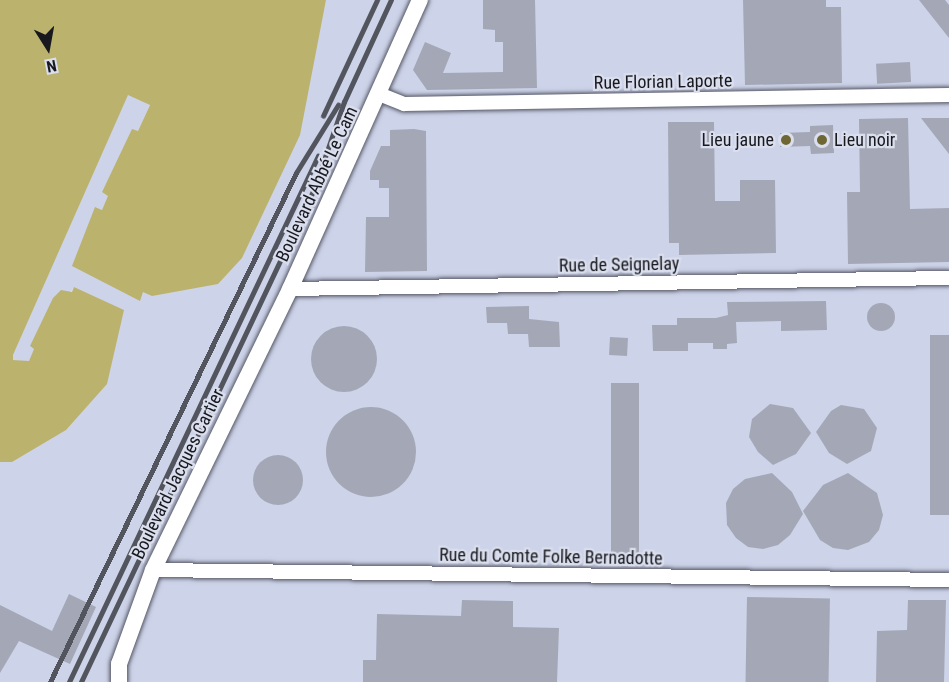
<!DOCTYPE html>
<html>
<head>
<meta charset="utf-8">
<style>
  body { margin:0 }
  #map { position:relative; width:949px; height:682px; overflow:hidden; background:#dadeed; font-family:"Roboto Condensed",sans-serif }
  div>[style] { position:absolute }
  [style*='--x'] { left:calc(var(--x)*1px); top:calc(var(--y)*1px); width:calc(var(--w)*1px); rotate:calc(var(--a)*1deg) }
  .built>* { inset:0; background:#cdd3e9 }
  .water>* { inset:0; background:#bbb26e }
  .building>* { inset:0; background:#a4a8b6; transform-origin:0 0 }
  .round { border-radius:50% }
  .roads { filter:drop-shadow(0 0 2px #545764) drop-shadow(0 0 2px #545764) }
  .minor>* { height:14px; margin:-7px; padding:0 7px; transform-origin:7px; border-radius:7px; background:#fff }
  .tertiary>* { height:16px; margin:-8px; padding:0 8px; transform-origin:8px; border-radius:8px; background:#fff }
  .rail>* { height:4.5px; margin:-2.25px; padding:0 2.25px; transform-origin:2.25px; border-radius:2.25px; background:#52555d }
  .dots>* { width:16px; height:16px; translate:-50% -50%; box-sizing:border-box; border:3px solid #dadeed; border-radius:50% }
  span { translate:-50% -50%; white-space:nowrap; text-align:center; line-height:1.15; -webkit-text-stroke:4.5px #dadeed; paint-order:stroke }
  .street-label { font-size:18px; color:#17191e }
  .poi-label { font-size:18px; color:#17191e }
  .right { translate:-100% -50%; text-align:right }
  .left { translate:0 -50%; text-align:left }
  .north { position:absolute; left:18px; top:18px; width:60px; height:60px; -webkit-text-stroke:4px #dadeed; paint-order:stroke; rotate:169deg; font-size:16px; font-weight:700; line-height:24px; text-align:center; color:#17191e }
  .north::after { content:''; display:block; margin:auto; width:21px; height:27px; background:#17191e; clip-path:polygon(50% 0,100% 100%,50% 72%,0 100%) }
</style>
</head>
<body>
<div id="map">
  <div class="built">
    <div style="clip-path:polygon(evenodd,326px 0,949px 0,949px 682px,0 682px,0 462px,12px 462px,124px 310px,74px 287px,30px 347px,34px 349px,29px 362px,13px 360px,13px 355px,128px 94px,299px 134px,326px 0,150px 104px,143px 292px,140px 300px,96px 207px,102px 210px,109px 196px,102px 192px,132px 130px,138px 131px,150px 104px)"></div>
  </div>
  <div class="water">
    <div style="clip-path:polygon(0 0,326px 0,300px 135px,242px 258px,218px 284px,152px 296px,143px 292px,140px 301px,72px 266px,95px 207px,102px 210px,108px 196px,102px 192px,132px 129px,138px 131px,150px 105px,128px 95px,13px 355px,13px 360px,29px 361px,34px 349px,30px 346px,53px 298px,61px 290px,72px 292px,74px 287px,124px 310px,107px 384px,66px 430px,12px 462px,0 462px)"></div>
  </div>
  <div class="building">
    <div style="clip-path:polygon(483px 0,535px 0,537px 88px,427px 90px,413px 70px,425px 42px,451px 53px,443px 73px,503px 72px,503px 42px,495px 42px,495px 30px,483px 29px)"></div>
    <div style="clip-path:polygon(743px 0,826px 0,826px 7px,841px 7px,842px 83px,745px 85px)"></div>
    <div style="clip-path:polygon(919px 0,945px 0,949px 5px,949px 38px)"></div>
    <div style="left:910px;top:62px;width:20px;height:34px;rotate:87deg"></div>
    <div style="clip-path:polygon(908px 118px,910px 209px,949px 208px,949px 262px,848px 264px,847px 192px,860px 192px,859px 119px)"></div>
    <div style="clip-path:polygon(920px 118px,949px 118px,949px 154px,921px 118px)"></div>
    <div style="clip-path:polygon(668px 122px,714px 122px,715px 201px,740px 201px,740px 180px,775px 180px,776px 253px,679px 255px,679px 243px,669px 243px)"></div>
    <div style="clip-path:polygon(833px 125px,834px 153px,811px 154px,810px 146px,780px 147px,780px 133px,810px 132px,810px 126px)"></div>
    <div style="clip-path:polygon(414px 129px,426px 131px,427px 271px,365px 272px,366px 217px,389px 217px,389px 188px,379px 188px,379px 180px,370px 180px,370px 171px,381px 146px,390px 146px,390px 130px)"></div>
    <div style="clip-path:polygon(826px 301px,827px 330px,781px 331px,781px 321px,736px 322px,737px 343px,727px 344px,727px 349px,713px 349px,713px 343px,688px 343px,688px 351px,653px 351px,652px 325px,677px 325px,677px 318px,716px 318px,728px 315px,727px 302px)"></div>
    <div class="round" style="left:867px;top:303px;width:28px;height:28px"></div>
    <div style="clip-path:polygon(529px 306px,529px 319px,559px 322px,560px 347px,529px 347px,528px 334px,508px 334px,507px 323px,487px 323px,486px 307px)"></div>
    <div class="round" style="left:311px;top:326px;width:66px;height:66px"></div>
    <div style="left:930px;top:335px;width:19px;height:180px"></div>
    <div style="left:610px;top:337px;width:18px;height:18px;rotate:3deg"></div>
    <div style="left:611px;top:383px;width:28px;height:171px"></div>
    <div style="clip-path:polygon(770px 404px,793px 408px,811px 433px,796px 454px,773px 465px,758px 452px,749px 437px,752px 419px)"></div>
    <div style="clip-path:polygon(841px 405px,864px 409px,877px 428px,871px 451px,847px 464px,829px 453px,816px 432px,831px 411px)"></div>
    <div class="round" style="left:326px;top:407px;width:90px;height:90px"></div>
    <div class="round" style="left:253px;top:455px;width:50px;height:50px"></div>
    <div style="clip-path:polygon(772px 473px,792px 492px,803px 514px,790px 535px,778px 545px,763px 549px,748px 547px,736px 538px,727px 525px,726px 503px,733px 489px,745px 479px)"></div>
    <div style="clip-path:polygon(848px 473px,877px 493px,883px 515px,879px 530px,869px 542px,848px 550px,833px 548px,820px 540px,803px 511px,823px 485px)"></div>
    <div style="clip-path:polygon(69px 594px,96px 607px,70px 664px,19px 641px,0 673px,0 605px,52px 631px)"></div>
    <div style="left:747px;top:597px;width:83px;height:85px;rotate:1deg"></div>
    <div style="clip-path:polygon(462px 600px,513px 601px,513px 627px,559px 628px,557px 682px,363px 682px,363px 660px,376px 660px,377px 614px,461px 616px)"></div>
    <div style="clip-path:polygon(908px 600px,946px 600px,944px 682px,876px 682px,877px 631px,907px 630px)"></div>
  </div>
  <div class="roads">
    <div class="minor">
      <div style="--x:379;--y:94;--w:27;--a:22"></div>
      <div style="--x:404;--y:104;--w:545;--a:-0.95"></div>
      <div style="--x:290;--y:289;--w:659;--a:-0.96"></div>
      <div style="--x:153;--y:570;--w:796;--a:0.72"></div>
    </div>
    <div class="tertiary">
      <div style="--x:119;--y:682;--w:18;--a:-90"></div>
      <div style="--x:119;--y:664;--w:100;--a:-70.1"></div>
      <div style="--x:153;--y:570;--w:313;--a:-64"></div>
      <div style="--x:290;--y:289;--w:317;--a:-65.8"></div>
    </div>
  </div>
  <div class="rail">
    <div style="--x:323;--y:116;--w:128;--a:-65"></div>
    <div style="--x:50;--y:682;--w:565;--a:-64.21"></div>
    <div style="--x:296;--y:173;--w:80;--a:-58.3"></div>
    <div style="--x:69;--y:682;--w:582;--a:-64.67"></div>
    <div style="--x:81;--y:682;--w:545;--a:-64.7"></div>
    <div style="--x:314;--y:189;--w:92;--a:-71"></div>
    <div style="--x:344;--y:102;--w:112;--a:-65.3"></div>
  </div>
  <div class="dots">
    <div style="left:786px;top:140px;background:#6e6734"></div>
    <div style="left:822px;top:140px;background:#6e6734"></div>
  </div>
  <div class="street-label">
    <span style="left:663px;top:82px;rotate:-1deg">Rue Florian Laporte</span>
    <span style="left:317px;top:184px;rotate:-65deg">Boulevard Abbé Le Cam</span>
    <span style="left:619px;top:265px;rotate:-1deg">Rue de Seignelay</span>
    <span style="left:178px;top:474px;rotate:-64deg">Boulevard Jacques Cartier</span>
    <span style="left:551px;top:557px;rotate:1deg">Rue du Comte Folke Bernadotte</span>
  </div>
  <div class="poi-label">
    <span class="right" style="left:774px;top:140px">Lieu jaune</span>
    <span class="left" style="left:834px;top:140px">Lieu noir</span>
  </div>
  <div class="north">N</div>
</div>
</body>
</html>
